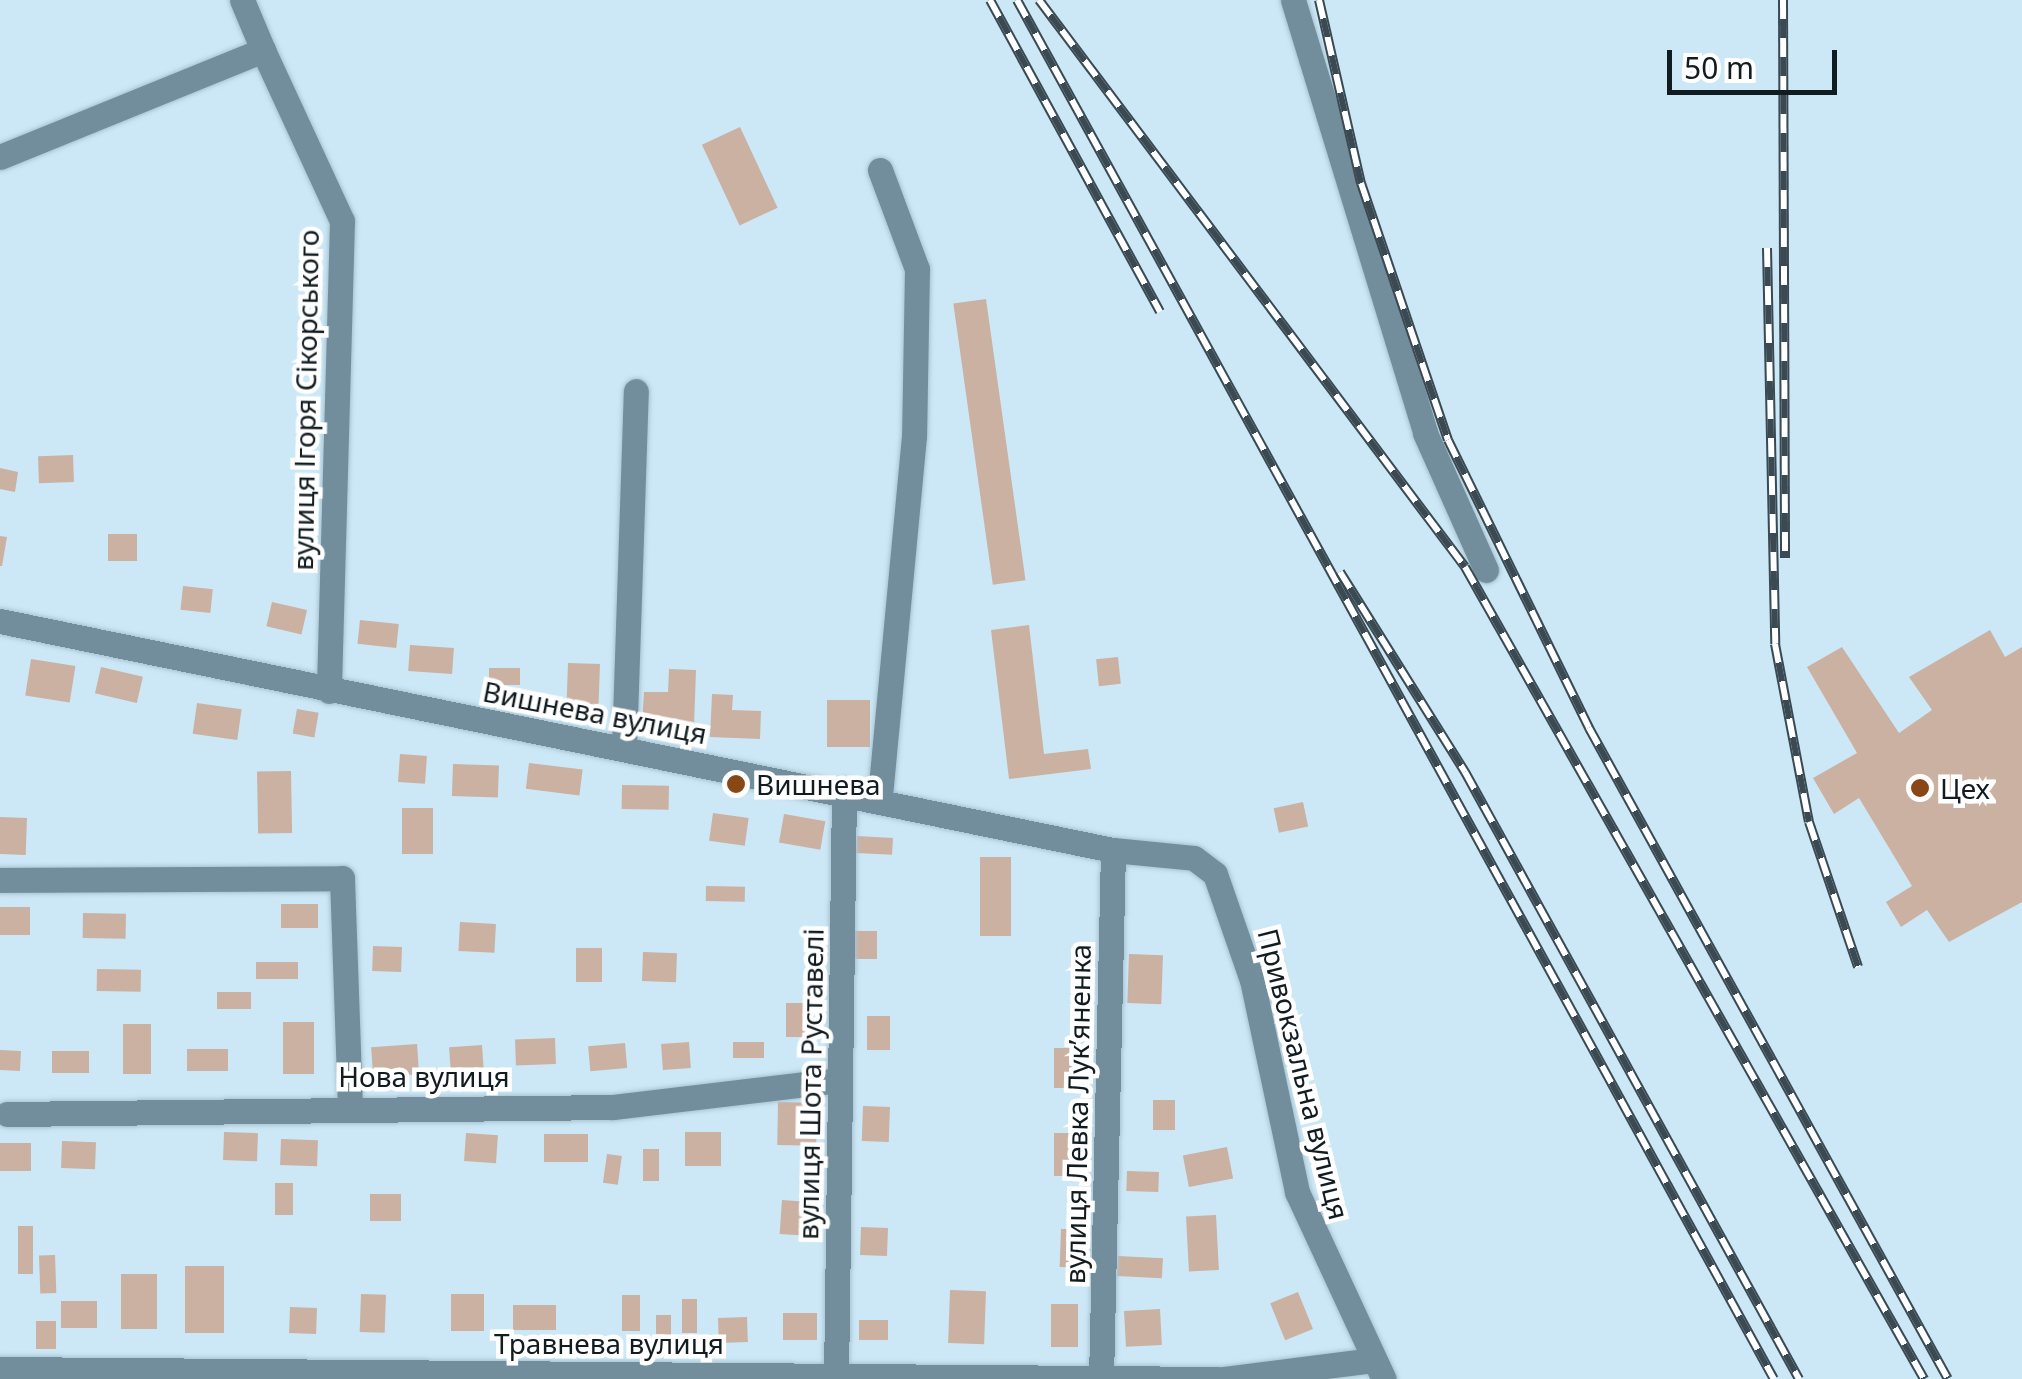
<!DOCTYPE html>
<html>
<head>
<meta charset="utf-8">
<style>
  body { margin:0 }
  #map { position:relative; width:2022px; height:1379px; overflow:hidden; background:#cce8f7; font-family:"Noto Sans",sans-serif }
  div>[style] { position:absolute }
  [style*='--x'] { left:calc(var(--x)*1px); top:calc(var(--y)*1px); width:calc(var(--w)*1px); rotate:calc(var(--a)*1deg) }
  .building>* { inset:0; background:#cab1a2; transform-origin:0 0 }
  .roads { filter:drop-shadow(0 0 2px #aac3d0) drop-shadow(0 0 2px #aac3d0) }
  .street>* { height:25px; margin:-12.5px; padding:0 12.5px; transform-origin:12.5px; border-radius:12.5px; background:#728e9c }
  .rail>* { height:10px; margin-top:-5px; transform-origin:0; background:repeating-linear-gradient(90deg,#fff 0 19px,#3b4a52 0 38px); box-sizing:border-box; border-block:2px solid #3b4a52 }
  .dots>* { width:28px; height:28px; translate:-50% -50%; box-sizing:border-box; border:5px solid #fff; border-radius:50% }
  span { translate:-50% -50%; white-space:nowrap; text-align:center; line-height:1.15; -webkit-text-stroke:9px #fff; paint-order:stroke }
  .street-label { font-size:28px; color:#111c21 }
  .poi-label { font-size:28px; color:#111c21 }
  .left { translate:0 -50%; text-align:left }
  .scale { position:absolute; left:1667px; top:50px; width:170px; height:45px; box-sizing:border-box; border:5px solid #111c21; border-top:0; padding-left:12px; font-size:30px; line-height:35px; white-space:nowrap; color:#111c21; -webkit-text-stroke:8px #fff; paint-order:stroke }
</style>
</head>
<body>
<div id="map">
  <div class="building">
    <div style="left:740px;top:127px;width:89px;height:42px;rotate:65deg"></div>
    <div style="left:986px;top:299px;width:284px;height:33px;rotate:82deg"></div>
    <div style="left:73px;top:455px;width:27px;height:35px;rotate:88deg"></div>
    <div style="clip-path:polygon(0 468px,18px 472px,15px 492px,0 489px)"></div>
    <div style="left:108px;top:534px;width:29px;height:27px"></div>
    <div style="clip-path:polygon(0 536px,7px 537px,2px 566px,0 566px)"></div>
    <div style="left:183px;top:586px;width:30px;height:24px;rotate:6deg"></div>
    <div style="left:272px;top:602px;width:36px;height:25px;rotate:13deg"></div>
    <div style="left:360px;top:620px;width:39px;height:24px;rotate:6deg"></div>
    <div style="clip-path:polygon(1029px 625px,1044px 754px,1088px 749px,1091px 769px,1009px 779px,991px 630px)"></div>
    <div style="clip-path:polygon(1990px 630px,2005px 657px,2022px 647px,2022px 902px,1949px 942px,1927px 910px,1901px 927px,1886px 902px,1912px 886px,1859px 798px,1834px 814px,1813px 778px,1857px 753px,1807px 667px,1842px 647px,1899px 733px,1932px 710px,1909px 677px)"></div>
    <div style="left:410px;top:645px;width:44px;height:26px;rotate:4deg"></div>
    <div style="left:1118px;top:657px;width:27px;height:22px;rotate:84deg"></div>
    <div style="left:31px;top:659px;width:45px;height:37px;rotate:9deg"></div>
    <div style="left:568px;top:663px;width:32px;height:52px;rotate:2deg"></div>
    <div style="left:101px;top:667px;width:43px;height:27px;rotate:13deg"></div>
    <div style="left:489px;top:668px;width:31px;height:17px"></div>
    <div style="clip-path:polygon(669px 669px,696px 670px,694px 726px,642px 724px,644px 692px,668px 692px)"></div>
    <div style="clip-path:polygon(712px 694px,733px 695px,732px 710px,761px 711px,760px 739px,710px 737px)"></div>
    <div style="left:827px;top:700px;width:43px;height:47px"></div>
    <div style="left:197px;top:703px;width:45px;height:31px;rotate:8deg"></div>
    <div style="left:297px;top:709px;width:22px;height:25px;rotate:10deg"></div>
    <div style="left:400px;top:754px;width:27px;height:28px;rotate:4deg"></div>
    <div style="left:529px;top:763px;width:54px;height:26px;rotate:7deg"></div>
    <div style="left:453px;top:764px;width:46px;height:32px;rotate:2deg"></div>
    <div style="left:291px;top:771px;width:62px;height:34px;rotate:89deg"></div>
    <div style="left:622px;top:785px;width:47px;height:24px;rotate:1deg"></div>
    <div style="left:1303px;top:802px;width:25px;height:30px;rotate:78deg"></div>
    <div style="left:402px;top:808px;width:31px;height:46px"></div>
    <div style="left:713px;top:813px;width:36px;height:28px;rotate:8deg"></div>
    <div style="left:784px;top:814px;width:42px;height:29px;rotate:10deg"></div>
    <div style="left:0;top:817px;width:27px;height:37px;rotate:2deg"></div>
    <div style="left:857px;top:836px;width:36px;height:17px;rotate:3deg"></div>
    <div style="left:980px;top:857px;width:31px;height:79px"></div>
    <div style="left:706px;top:886px;width:39px;height:15px;rotate:1deg"></div>
    <div style="left:281px;top:904px;width:37px;height:24px"></div>
    <div style="left:0;top:907px;width:30px;height:28px"></div>
    <div style="left:83px;top:913px;width:43px;height:25px;rotate:1deg"></div>
    <div style="left:460px;top:922px;width:36px;height:29px;rotate:3deg"></div>
    <div style="left:855px;top:931px;width:22px;height:28px"></div>
    <div style="left:373px;top:946px;width:29px;height:25px;rotate:2deg"></div>
    <div style="left:576px;top:948px;width:26px;height:34px"></div>
    <div style="left:643px;top:952px;width:34px;height:29px;rotate:2deg"></div>
    <div style="left:1129px;top:954px;width:34px;height:49px;rotate:2deg"></div>
    <div style="left:256px;top:962px;width:42px;height:17px"></div>
    <div style="left:97px;top:969px;width:44px;height:22px;rotate:1deg"></div>
    <div style="left:217px;top:992px;width:34px;height:17px"></div>
    <div style="left:786px;top:1003px;width:28px;height:34px"></div>
    <div style="left:867px;top:1016px;width:23px;height:34px"></div>
    <div style="left:283px;top:1022px;width:31px;height:52px"></div>
    <div style="left:123px;top:1024px;width:28px;height:50px"></div>
    <div style="left:555px;top:1038px;width:26px;height:40px;rotate:88deg"></div>
    <div style="left:689px;top:1042px;width:26px;height:28px;rotate:86deg"></div>
    <div style="left:733px;top:1042px;width:31px;height:16px"></div>
    <div style="left:625px;top:1043px;width:25px;height:37px;rotate:85deg"></div>
    <div style="left:417px;top:1044px;width:30px;height:46px;rotate:86deg"></div>
    <div style="left:482px;top:1045px;width:27px;height:33px;rotate:86deg"></div>
    <div style="left:1054px;top:1048px;width:32px;height:40px"></div>
    <div style="left:187px;top:1049px;width:41px;height:22px"></div>
    <div style="left:0;top:1050px;width:21px;height:20px;rotate:3deg"></div>
    <div style="left:52px;top:1051px;width:37px;height:22px"></div>
    <div style="left:1153px;top:1100px;width:22px;height:30px"></div>
    <div style="left:778px;top:1102px;width:39px;height:43px;rotate:1deg"></div>
    <div style="left:863px;top:1106px;width:27px;height:35px;rotate:2deg"></div>
    <div style="left:224px;top:1132px;width:34px;height:28px;rotate:2deg"></div>
    <div style="left:685px;top:1132px;width:36px;height:34px"></div>
    <div style="left:466px;top:1133px;width:32px;height:28px;rotate:4deg"></div>
    <div style="left:1054px;top:1133px;width:29px;height:43px"></div>
    <div style="left:544px;top:1134px;width:44px;height:28px"></div>
    <div style="left:281px;top:1139px;width:37px;height:26px;rotate:2deg"></div>
    <div style="left:62px;top:1141px;width:34px;height:27px;rotate:2deg"></div>
    <div style="left:0;top:1143px;width:31px;height:28px"></div>
    <div style="left:1227px;top:1147px;width:32px;height:45px;rotate:79deg"></div>
    <div style="left:643px;top:1149px;width:16px;height:32px"></div>
    <div style="left:607px;top:1154px;width:15px;height:29px;rotate:8deg"></div>
    <div style="left:1127px;top:1171px;width:32px;height:20px;rotate:2deg"></div>
    <div style="left:275px;top:1183px;width:18px;height:32px"></div>
    <div style="left:370px;top:1194px;width:31px;height:27px"></div>
    <div style="left:782px;top:1200px;width:31px;height:34px;rotate:4deg"></div>
    <div style="left:1216px;top:1215px;width:55px;height:30px;rotate:87deg"></div>
    <div style="left:18px;top:1226px;width:15px;height:48px"></div>
    <div style="left:861px;top:1227px;width:27px;height:28px;rotate:2deg"></div>
    <div style="left:1061px;top:1229px;width:25px;height:38px;rotate:2deg"></div>
    <div style="left:55px;top:1255px;width:38px;height:16px;rotate:88deg"></div>
    <div style="left:1118px;top:1256px;width:45px;height:20px;rotate:3deg"></div>
    <div style="left:185px;top:1266px;width:39px;height:67px"></div>
    <div style="left:121px;top:1274px;width:36px;height:55px"></div>
    <div style="left:950px;top:1290px;width:36px;height:53px;rotate:2deg"></div>
    <div style="left:1298px;top:1292px;width:40px;height:30px;rotate:68deg"></div>
    <div style="left:361px;top:1294px;width:25px;height:38px;rotate:2deg"></div>
    <div style="left:451px;top:1294px;width:33px;height:37px"></div>
    <div style="left:622px;top:1295px;width:18px;height:36px"></div>
    <div style="left:682px;top:1299px;width:15px;height:34px"></div>
    <div style="left:97px;top:1301px;width:27px;height:36px;rotate:90deg"></div>
    <div style="left:1051px;top:1304px;width:27px;height:43px"></div>
    <div style="left:513px;top:1305px;width:43px;height:25px"></div>
    <div style="left:290px;top:1307px;width:27px;height:26px;rotate:2deg"></div>
    <div style="left:1160px;top:1309px;width:36px;height:36px;rotate:87deg"></div>
    <div style="left:817px;top:1313px;width:27px;height:34px;rotate:90deg"></div>
    <div style="left:656px;top:1315px;width:15px;height:37px"></div>
    <div style="left:747px;top:1317px;width:25px;height:29px;rotate:88deg"></div>
    <div style="left:888px;top:1320px;width:20px;height:29px;rotate:90deg"></div>
    <div style="left:36px;top:1321px;width:20px;height:28px"></div>
  </div>
  <div class="roads">
    <div class="street">
      <div style="--x:242;--y:0;--w:54;--a:67.2"></div>
      <div style="--x:1293;--y:0;--w:453;--a:73"></div>
      <div style="--x:1425;--y:433;--w:150;--a:66"></div>
      <div style="--x:0;--y:157;--w:284;--a:-22.1"></div>
      <div style="--x:263;--y:50;--w:188;--a:65.2"></div>
      <div style="--x:342;--y:221;--w:470;--a:91.6"></div>
      <div style="--x:880;--y:170;--w:106;--a:69.5"></div>
      <div style="--x:917;--y:269;--w:167;--a:91"></div>
      <div style="--x:914;--y:436;--w:364;--a:95.4"></div>
      <div style="--x:0;--y:621;--w:1136;--a:11.63"></div>
      <div style="--x:1113;--y:850;--w:81;--a:5.6"></div>
      <div style="--x:1194;--y:858;--w:26;--a:37"></div>
      <div style="--x:1215;--y:874;--w:112;--a:70.8"></div>
      <div style="--x:1252;--y:980;--w:217;--a:78"></div>
      <div style="--x:1297;--y:1192;--w:206;--a:65.1"></div>
      <div style="--x:624;--y:748;--w:357;--a:-88.1"></div>
      <div style="--x:0;--y:880;--w:342;--a:-0.3"></div>
      <div style="--x:342;--y:878;--w:228;--a:88"></div>
      <div style="--x:7;--y:1114;--w:606;--a:-0.66"></div>
      <div style="--x:613;--y:1107;--w:228;--a:-6.8"></div>
      <div style="--x:0;--y:1369;--w:1217;--a:0.47"></div>
      <div style="--x:836;--y:1379;--w:589;--a:-89.22"></div>
      <div style="--x:1101;--y:1379;--w:529;--a:-88.7"></div>
      <div style="--x:1223;--y:1379;--w:151;--a:-7.2"></div>
    </div>
  </div>
  <div class="rail">
    <div style="--x:990;--y:0;--w:355;--a:61.4"></div>
    <div style="--x:1017;--y:0;--w:1573;--a:61.24"></div>
    <div style="--x:1039;--y:0;--w:709;--a:53.08"></div>
    <div style="--x:1465;--y:567;--w:933;--a:60.52"></div>
    <div style="--x:1319;--y:0;--w:188;--a:77.1"></div>
    <div style="--x:1361;--y:183;--w:271;--a:71.3"></div>
    <div style="--x:1448;--y:440;--w:321;--a:63.9"></div>
    <div style="--x:1589;--y:728;--w:743;--a:61.13"></div>
    <div style="--x:1783;--y:0;--w:558;--a:89.79"></div>
    <div style="--x:1767;--y:248;--w:396;--a:88.8"></div>
    <div style="--x:1775;--y:644;--w:181;--a:79.2"></div>
    <div style="--x:1809;--y:822;--w:153;--a:71.3"></div>
    <div style="--x:1340;--y:572;--w:236;--a:58"></div>
    <div style="--x:1465;--y:772;--w:693;--a:61.18"></div>
  </div>
  <div class="dots">
    <div style="left:736px;top:784px;background:#894717"></div>
    <div style="left:1920px;top:788px;background:#894717"></div>
  </div>
  <div class="street-label">
    <span style="left:305px;top:400px;rotate:-89deg">вулиця Ігоря Сікорського</span>
    <span style="left:595px;top:712px;rotate:11deg">Вишнева вулиця</span>
    <span style="left:1304px;top:1074px;rotate:76deg">Привокзальна вулиця</span>
    <span style="left:424px;top:1076px">Нова вулиця</span>
    <span style="left:810px;top:1084px;rotate:-89deg">вулиця Шота Руставелі</span>
    <span style="left:1077px;top:1114px;rotate:-89deg">вулиця Левка Лукʼяненка</span>
    <span style="left:609px;top:1343px">Травнева вулиця</span>
  </div>
  <div class="poi-label">
    <span class="left" style="left:756px;top:784px">Вишнева</span>
    <span class="left" style="left:1940px;top:788px">Цех</span>
  </div>
  <div class="scale">50 m</div>
</div>
</body>
</html>
